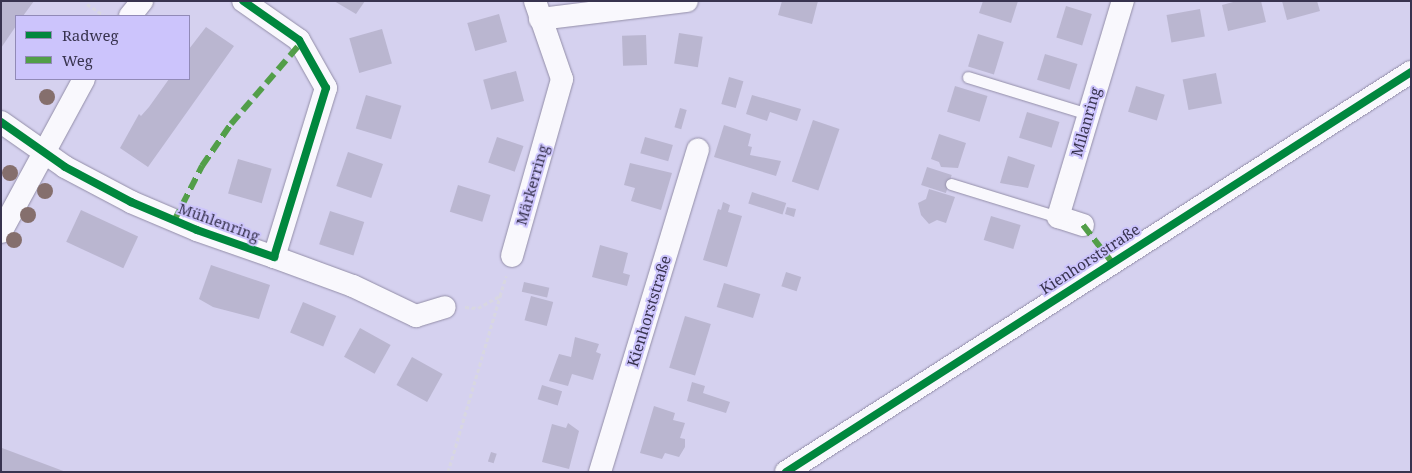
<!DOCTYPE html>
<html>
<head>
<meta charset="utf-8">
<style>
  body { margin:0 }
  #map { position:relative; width:1412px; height:473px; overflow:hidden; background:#d5d1ef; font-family:"Noto Serif",serif }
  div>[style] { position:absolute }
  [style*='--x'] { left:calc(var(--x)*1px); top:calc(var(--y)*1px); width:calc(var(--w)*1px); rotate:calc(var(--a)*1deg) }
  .building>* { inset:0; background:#bab6d0; transform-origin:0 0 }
  .path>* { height:3px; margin-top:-1.5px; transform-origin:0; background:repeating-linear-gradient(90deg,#d8d7e1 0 4px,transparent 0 6.5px) }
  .roads { filter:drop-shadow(0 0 1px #938ea8) drop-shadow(0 0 1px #938ea8) }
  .lane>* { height:11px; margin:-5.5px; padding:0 5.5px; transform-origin:5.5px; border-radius:5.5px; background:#f9f8fd }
  .street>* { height:22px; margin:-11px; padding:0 11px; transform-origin:11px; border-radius:11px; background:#f9f8fd }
  .quiet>* { height:6px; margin-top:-3px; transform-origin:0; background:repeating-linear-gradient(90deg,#529e49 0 12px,transparent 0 18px) }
  .cycleway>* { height:8px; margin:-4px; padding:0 4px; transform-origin:4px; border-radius:4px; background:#00873e }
  .trees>* { width:16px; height:16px; margin:-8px; border-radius:50%; background:#856f6d }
  span { translate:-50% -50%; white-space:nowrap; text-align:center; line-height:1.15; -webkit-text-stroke:4px #ccc4fc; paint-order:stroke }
  .street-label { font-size:15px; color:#38334f }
  .frame { position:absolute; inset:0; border:2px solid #38334f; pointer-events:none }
  .legend { position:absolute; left:15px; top:15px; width:175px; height:65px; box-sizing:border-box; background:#ccc4fc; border:1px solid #918ab7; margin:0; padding:6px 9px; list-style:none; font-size:15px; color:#38334f }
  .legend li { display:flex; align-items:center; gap:10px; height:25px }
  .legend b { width:25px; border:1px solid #918ab7 }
</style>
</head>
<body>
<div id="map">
  <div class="building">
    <div style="clip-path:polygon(1px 1px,34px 1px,23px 16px,16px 16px,16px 26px,1px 48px)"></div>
    <div style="clip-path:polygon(334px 1px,365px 1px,356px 14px)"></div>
    <div style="clip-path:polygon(782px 1px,818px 1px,812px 24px,778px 15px)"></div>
    <div style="clip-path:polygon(983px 1px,1018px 1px,1011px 23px,979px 13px)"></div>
    <div style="clip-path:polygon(1237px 1px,1261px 1px,1266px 22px,1228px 31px,1222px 5px)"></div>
    <div style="clip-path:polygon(1282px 1px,1317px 1px,1320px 11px,1287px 20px)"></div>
    <div style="left:1066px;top:6px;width:27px;height:33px;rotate:17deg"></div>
    <div style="left:1200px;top:9px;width:28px;height:34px;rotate:80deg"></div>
    <div style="left:499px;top:14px;width:29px;height:33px;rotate:74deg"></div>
    <div style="clip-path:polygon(206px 27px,234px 46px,148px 167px,120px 148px,139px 114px,141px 116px,149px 107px,169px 79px,189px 79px,189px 49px)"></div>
    <div style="left:382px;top:29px;width:36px;height:34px;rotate:74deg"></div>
    <div style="left:679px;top:33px;width:24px;height:31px;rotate:9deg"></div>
    <div style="left:978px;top:34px;width:27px;height:34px;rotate:17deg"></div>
    <div style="left:646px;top:35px;width:30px;height:24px;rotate:88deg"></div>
    <div style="left:1045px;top:54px;width:34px;height:27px;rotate:17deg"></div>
    <div style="left:516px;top:71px;width:31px;height:34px;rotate:75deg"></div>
    <div style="left:1216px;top:73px;width:31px;height:34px;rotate:79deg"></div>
    <div style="left:729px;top:77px;width:15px;height:28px;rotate:16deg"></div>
    <div style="left:955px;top:86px;width:34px;height:27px;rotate:17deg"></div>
    <div style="left:1136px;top:86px;width:30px;height:27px;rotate:17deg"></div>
    <div style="left:366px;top:95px;width:37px;height:35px;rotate:17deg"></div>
    <div style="clip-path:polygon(752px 95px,801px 109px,797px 121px,770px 112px,767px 121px,746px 114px)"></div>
    <div style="left:680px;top:108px;width:7px;height:20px;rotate:16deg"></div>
    <div style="left:1027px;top:112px;width:34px;height:27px;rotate:17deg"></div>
    <div style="left:813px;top:120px;width:28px;height:65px;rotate:19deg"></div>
    <div style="clip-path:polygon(724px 125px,751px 134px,748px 146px,752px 147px,750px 155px,781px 161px,776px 176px,714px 157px)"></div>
    <div style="clip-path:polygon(939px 134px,966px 143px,958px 168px,941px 167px,939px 162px,931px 159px)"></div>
    <div style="left:497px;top:137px;width:28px;height:27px;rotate:19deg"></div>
    <div style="left:645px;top:137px;width:29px;height:17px;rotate:16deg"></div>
    <div style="left:348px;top:152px;width:37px;height:36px;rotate:19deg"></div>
    <div style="clip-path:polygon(1008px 156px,1035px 165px,1028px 188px,1000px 183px)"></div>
    <div style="left:238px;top:159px;width:35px;height:36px;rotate:16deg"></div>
    <div style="clip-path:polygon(630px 163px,672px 173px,661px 210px,631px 201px,635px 188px,624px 185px)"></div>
    <div style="left:927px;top:167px;width:26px;height:19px;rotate:18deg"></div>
    <div style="left:458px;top:185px;width:34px;height:28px;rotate:17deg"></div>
    <div style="clip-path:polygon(929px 189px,955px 197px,946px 223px,937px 220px,929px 224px,921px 215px,918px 203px,926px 199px)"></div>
    <div style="left:752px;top:192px;width:36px;height:12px;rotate:18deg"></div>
    <div style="clip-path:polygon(723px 202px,730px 205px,728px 212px,742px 216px,727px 267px,703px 260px,718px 209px,721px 210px)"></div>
    <div style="clip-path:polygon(787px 207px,796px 209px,794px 217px,785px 214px)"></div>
    <div style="left:81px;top:210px;width:63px;height:35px;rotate:25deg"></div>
    <div style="left:330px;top:211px;width:36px;height:35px;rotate:18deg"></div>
    <div style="left:991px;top:216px;width:31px;height:25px;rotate:17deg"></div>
    <div style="clip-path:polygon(600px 245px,628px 253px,623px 273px,630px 275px,627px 286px,592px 277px)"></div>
    <div style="clip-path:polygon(211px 265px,270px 285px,259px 319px,213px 307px,199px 299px)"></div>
    <div style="left:786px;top:272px;width:16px;height:15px;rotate:18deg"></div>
    <div style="left:524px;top:282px;width:26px;height:10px;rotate:13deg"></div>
    <div style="left:724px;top:283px;width:38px;height:25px;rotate:17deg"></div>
    <div style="left:531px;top:296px;width:23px;height:25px;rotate:15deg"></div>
    <div style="left:303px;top:302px;width:36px;height:33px;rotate:23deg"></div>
    <div style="left:685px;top:316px;width:27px;height:54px;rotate:17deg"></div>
    <div style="left:360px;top:328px;width:35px;height:33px;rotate:29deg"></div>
    <div style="clip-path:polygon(575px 337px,599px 344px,596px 352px,601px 354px,593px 380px,572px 374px,568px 386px,549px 381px,559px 354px,571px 357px)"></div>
    <div style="left:412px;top:357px;width:35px;height:32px;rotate:29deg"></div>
    <div style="clip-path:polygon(692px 382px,705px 386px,703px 393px,730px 402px,726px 413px,687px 401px)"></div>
    <div style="left:542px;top:385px;width:21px;height:15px;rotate:17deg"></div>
    <div style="clip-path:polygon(654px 406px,675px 413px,673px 420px,685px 423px,680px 438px,685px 439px,685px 447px,679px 457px,665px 453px,662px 459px,640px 453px)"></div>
    <div style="clip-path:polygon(568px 423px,579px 431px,569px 469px,542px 462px,552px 424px,566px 428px)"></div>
    <div style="clip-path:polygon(2px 448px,66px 472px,1px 472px)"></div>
    <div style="left:491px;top:452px;width:6px;height:10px;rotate:18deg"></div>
  </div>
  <div class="path">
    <div style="--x:87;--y:4;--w:22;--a:34"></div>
    <div style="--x:465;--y:307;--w:13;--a:4"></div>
    <div style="--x:478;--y:308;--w:25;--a:-29"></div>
    <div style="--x:500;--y:296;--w:21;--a:-73"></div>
    <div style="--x:448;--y:472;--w:184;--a:-73.5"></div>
  </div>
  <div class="roads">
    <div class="lane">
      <div style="--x:968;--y:77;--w:126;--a:17.1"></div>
      <div style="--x:951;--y:184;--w:112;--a:17.1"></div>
    </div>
    <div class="street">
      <div style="--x:130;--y:16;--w:19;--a:-51"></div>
      <div style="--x:540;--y:19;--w:148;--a:-7"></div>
      <div style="--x:1;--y:122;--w:78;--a:35.1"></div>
      <div style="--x:65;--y:167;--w:75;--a:27.9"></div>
      <div style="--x:131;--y:202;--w:72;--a:23"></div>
      <div style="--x:197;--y:230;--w:82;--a:19.3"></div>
      <div style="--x:274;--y:257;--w:177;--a:-72.9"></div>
      <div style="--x:326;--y:88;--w:55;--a:-119.4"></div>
      <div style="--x:299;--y:40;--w:68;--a:-145.1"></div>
      <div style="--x:1083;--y:225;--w:26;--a:-162"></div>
      <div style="--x:1058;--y:217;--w:226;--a:-73.3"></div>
      <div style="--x:1;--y:232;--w:174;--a:-61.5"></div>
      <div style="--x:512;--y:256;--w:184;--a:-74.2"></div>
      <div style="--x:562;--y:79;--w:83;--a:-109.1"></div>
      <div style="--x:274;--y:257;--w:84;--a:20.2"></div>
      <div style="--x:353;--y:286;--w:70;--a:25.5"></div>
      <div style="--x:416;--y:316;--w:30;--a:-17"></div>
      <div style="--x:600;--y:472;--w:337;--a:-73.1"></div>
      <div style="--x:786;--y:472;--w:742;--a:-32.62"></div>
    </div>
  </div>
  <div class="quiet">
    <div style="--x:174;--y:221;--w:62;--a:-63"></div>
    <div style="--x:202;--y:166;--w:51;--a:-55.4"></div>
    <div style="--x:231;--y:124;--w:107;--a:-49.2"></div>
    <div style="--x:1083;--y:225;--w:46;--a:52.1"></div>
  </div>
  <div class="cycleway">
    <div style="--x:1;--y:122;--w:78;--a:35.1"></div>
    <div style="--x:65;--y:167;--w:75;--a:27.9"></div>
    <div style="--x:131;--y:202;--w:72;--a:23"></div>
    <div style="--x:197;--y:230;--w:82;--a:19.3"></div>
    <div style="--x:274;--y:257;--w:177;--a:-72.9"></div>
    <div style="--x:326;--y:88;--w:55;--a:-119.4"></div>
    <div style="--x:299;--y:40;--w:68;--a:-145.1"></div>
    <div style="--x:786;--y:472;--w:742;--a:-32.62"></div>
  </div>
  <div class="trees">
    <div style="left:47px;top:97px"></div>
    <div style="left:10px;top:173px"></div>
    <div style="left:45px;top:191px"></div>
    <div style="left:28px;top:215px"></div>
    <div style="left:14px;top:240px"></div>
  </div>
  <div class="street-label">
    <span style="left:1086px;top:122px;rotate:-74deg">Milanring</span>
    <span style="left:532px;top:185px;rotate:-74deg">Märkerring</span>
    <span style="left:219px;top:222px;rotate:20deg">Mühlenring</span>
    <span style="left:1090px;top:259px;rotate:-33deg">Kienhorststraße</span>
    <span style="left:649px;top:311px;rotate:-73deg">Kienhorststraße</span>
  </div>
  <div class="frame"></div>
  <ul class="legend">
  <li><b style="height:6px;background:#00873e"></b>Radweg</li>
  <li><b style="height:6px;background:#529e49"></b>Weg</li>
  </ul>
</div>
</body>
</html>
